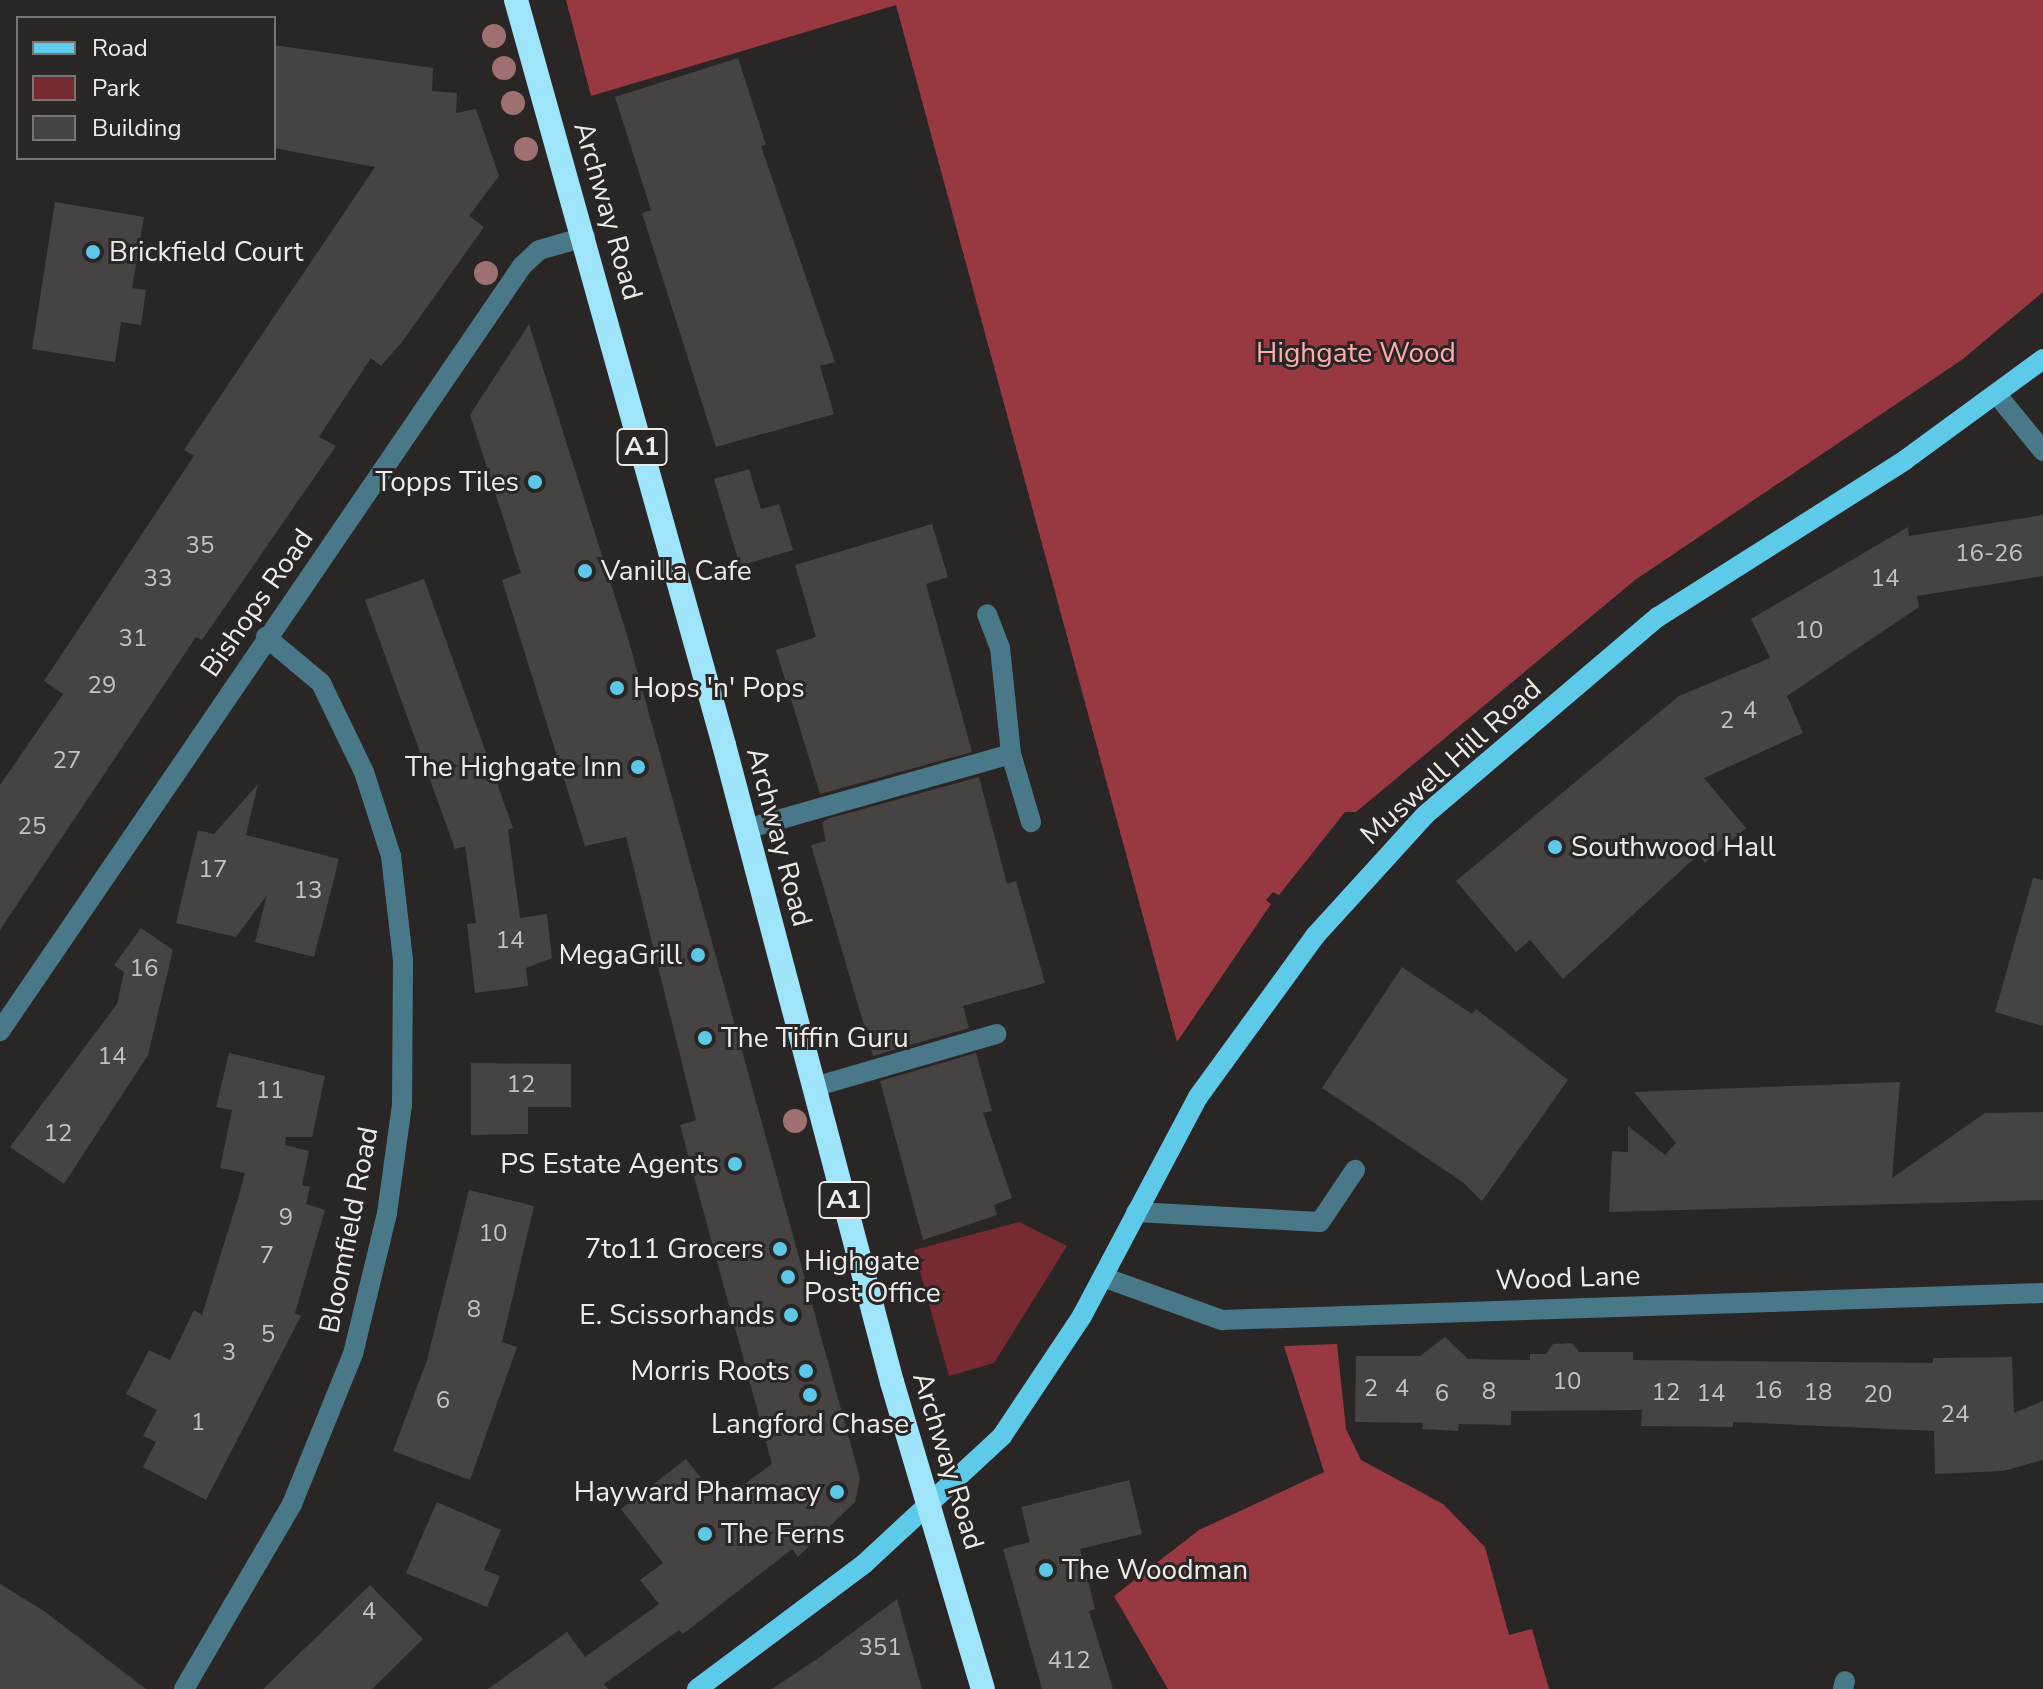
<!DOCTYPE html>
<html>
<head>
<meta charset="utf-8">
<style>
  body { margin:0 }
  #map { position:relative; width:2043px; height:1689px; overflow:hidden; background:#2a2626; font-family:"Nunito Sans",sans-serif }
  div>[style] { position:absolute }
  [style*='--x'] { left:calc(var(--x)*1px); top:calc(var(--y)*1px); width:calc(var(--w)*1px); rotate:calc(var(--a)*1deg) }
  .green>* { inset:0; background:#752b31 }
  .forest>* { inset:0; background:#983942 }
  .building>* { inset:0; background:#474343 }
  .minor>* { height:20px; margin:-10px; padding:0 10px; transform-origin:10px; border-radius:10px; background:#497988 }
  .major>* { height:20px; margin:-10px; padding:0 10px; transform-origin:10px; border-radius:10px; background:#5ecaea }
  .highway>* { height:24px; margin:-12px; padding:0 12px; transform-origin:12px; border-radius:12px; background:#9ee4fa }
  .trees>* { width:24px; height:24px; margin:-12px; border-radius:50%; background:#9e7071 }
  .dots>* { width:22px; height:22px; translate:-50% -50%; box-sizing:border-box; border:4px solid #2a2626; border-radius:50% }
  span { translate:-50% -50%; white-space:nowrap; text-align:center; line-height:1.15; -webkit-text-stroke:6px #2a2626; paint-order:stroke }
  .number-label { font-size:24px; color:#c4c1c1 }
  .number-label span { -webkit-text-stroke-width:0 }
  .shield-label span { padding:2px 6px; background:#2a2626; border:2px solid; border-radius:6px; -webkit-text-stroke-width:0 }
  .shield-label { font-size:26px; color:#eeebeb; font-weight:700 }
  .street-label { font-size:28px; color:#eeebeb }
  .poi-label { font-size:28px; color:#eeebeb }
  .left { translate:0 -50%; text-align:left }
  .right { translate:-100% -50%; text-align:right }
  .park-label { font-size:28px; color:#fdadae }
  .legend { position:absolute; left:16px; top:16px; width:260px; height:144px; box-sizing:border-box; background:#2a2626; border:2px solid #787575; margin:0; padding:10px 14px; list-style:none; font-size:24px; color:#eeebeb }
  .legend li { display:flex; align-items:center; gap:16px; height:40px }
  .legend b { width:40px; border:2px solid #787575 }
</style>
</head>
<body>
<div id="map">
  <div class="green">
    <div style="clip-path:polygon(1019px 1222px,1067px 1246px,994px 1363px,949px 1376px,914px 1250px)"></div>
  </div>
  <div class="forest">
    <div style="clip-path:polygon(566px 0,2043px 0,2043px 292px,1963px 359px,1635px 580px,1356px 812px,1345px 812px,1279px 895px,1273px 892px,1266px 900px,1271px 904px,1177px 1042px,896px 5px,591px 96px)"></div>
    <div style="clip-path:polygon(1337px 1344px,1346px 1429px,1361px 1460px,1443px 1504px,1485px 1547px,1509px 1635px,1532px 1629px,1549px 1689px,1168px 1689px,1114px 1596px,1199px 1530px,1324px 1472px,1284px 1346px)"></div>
  </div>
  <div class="building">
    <div style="clip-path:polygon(274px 45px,433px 68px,432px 91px,457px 93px,456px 113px,476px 109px,499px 176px,469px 216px,484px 227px,402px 342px,381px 366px,371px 358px,319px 437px,336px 446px,202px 640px,196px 637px,0 930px,0 785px,63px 694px,44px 681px,194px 456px,184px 450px,375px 167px,274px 148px)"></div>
    <div style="clip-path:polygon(738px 58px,766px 145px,761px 146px,835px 362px,820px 366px,834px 414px,716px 447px,642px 213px,651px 210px,615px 97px)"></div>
    <div style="clip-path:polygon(55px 202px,144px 217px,132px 288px,146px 290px,141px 325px,121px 322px,115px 362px,32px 349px)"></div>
    <div style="clip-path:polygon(529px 324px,628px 638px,860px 1478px,855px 1502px,798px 1557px,792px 1549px,683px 1634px,679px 1630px,604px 1684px,608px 1689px,488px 1689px,567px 1632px,585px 1657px,659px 1604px,640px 1580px,663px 1563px,621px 1509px,686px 1459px,720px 1502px,772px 1464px,680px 1125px,696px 1120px,626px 837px,585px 846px,502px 580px,521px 573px,470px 415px)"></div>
    <div style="clip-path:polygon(749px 469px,761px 509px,779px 504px,793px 550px,740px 566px,714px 479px)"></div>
    <div style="clip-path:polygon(2043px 515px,2043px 576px,1917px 596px,1919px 607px,1787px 696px,1803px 733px,1704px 778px,1746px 828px,1705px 863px,1699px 854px,1563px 979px,1530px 940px,1516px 952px,1456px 881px,1679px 696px,1770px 658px,1751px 619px,1908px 527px,1909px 536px)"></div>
    <div style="clip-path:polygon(932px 524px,948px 577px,926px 584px,972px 752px,820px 794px,776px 650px,816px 637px,795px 565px)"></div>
    <div style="clip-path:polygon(424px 579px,513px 828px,508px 830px,520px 918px,547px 914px,552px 958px,526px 968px,528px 986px,475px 993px,467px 924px,476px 923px,465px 846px,455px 849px,365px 600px)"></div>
    <div style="clip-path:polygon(979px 777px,1007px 884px,1016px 881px,1045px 983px,963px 1006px,969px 1028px,873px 1056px,811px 845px,826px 841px,822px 823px,827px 819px)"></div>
    <div style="clip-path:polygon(258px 784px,246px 835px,339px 859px,314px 957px,255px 942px,267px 895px,236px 937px,176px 923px,198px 830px,214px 834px)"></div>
    <div style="clip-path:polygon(2033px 878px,2043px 880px,2043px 1026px,1995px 1012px)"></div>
    <div style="clip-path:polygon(141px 928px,173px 950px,148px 1055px,64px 1184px,10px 1147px,117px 1004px,124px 972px,114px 965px)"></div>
    <div style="clip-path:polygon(1402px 967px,1472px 1014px,1476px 1009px,1568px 1080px,1482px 1201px,1464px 1183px,1322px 1088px)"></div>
    <div style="clip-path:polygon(229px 1053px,325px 1076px,312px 1137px,286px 1137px,285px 1145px,309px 1151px,302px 1185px,310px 1187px,306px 1204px,325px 1210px,295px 1313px,301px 1316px,206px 1500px,143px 1467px,156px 1442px,143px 1436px,157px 1410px,126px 1394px,149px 1350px,170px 1360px,194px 1310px,202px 1315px,239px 1195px,245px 1173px,220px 1168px,232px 1110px,216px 1107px)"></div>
    <div style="clip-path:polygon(976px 1053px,992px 1111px,983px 1113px,1012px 1198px,994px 1205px,997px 1215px,923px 1240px,880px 1081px)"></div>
    <div style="clip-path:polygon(471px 1063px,571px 1064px,571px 1107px,528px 1107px,528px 1134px,471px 1135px)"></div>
    <div style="clip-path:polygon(1900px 1082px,1892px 1178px,1985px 1113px,2043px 1112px,2043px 1200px,1609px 1212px,1612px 1151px,1628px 1152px,1628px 1126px,1665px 1155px,1676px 1143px,1634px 1092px)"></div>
    <div style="clip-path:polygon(469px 1190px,534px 1206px,502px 1342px,517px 1347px,470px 1480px,393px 1451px,427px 1360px)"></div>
    <div style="clip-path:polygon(1445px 1337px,1468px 1359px,1530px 1360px,1530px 1354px,1546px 1354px,1553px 1344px,1572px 1343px,1579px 1352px,1633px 1352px,1633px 1360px,1933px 1363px,1933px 1358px,2012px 1357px,2014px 1413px,2043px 1401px,2043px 1460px,2003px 1471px,1935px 1474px,1934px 1431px,1733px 1422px,1733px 1427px,1641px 1426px,1642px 1410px,1511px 1411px,1511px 1425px,1459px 1424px,1458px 1431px,1422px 1429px,1423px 1423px,1355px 1422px,1356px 1356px,1420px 1356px)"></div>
    <div style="clip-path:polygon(1129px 1480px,1142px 1534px,1080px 1549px,1095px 1609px,1089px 1611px,1113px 1689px,1042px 1689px,1003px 1549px,1030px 1542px,1021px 1507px)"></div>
    <div style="clip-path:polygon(437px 1502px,501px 1530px,484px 1570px,500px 1576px,487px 1607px,406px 1573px)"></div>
    <div style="clip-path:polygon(0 1584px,44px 1611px,146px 1689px,0 1689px)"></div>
    <div style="clip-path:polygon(370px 1585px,423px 1639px,372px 1689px,263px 1689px)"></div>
    <div style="clip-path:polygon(897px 1599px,922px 1689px,772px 1689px,817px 1659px)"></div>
  </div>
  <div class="minor">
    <div style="--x:1998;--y:396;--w:71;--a:50.7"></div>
    <div style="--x:1011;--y:754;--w:71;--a:73.6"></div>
    <div style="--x:746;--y:829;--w:275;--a:-15.8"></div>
    <div style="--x:1011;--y:754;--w:107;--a:-95.9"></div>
    <div style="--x:1000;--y:648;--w:36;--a:-111"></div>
    <div style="--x:0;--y:1031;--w:926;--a:-55.69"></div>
    <div style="--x:522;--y:266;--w:23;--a:-43"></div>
    <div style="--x:539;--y:250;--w:48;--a:-15.8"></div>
    <div style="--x:814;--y:1087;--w:190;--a:-16.2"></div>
    <div style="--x:1136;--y:1212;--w:184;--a:3.1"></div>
    <div style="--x:1320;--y:1222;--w:63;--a:-56.1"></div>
    <div style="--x:1103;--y:1277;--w:127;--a:19.9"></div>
    <div style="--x:1222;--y:1320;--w:821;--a:-1.88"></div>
    <div style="--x:184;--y:1689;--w:214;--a:-59.7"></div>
    <div style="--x:292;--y:1504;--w:162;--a:-67.9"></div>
    <div style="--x:353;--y:1354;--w:145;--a:-76.4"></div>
    <div style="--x:387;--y:1213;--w:109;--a:-82.1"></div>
    <div style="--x:402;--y:1105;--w:145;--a:-89.6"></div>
    <div style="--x:403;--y:960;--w:105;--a:-96.6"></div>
    <div style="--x:391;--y:856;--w:88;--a:-107.8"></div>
    <div style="--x:364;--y:772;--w:99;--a:-115.8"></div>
    <div style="--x:321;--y:683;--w:72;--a:-140.1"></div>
    <div style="--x:1843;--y:1689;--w:8;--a:-76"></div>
  </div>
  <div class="major">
    <div style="--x:697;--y:1689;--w:209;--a:-36.8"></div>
    <div style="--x:864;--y:1564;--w:188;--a:-42.8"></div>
    <div style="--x:1002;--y:1436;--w:144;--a:-56.3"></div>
    <div style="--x:1082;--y:1316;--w:248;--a:-62.1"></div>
    <div style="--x:1198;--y:1097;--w:199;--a:-54"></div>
    <div style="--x:1315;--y:936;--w:164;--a:-47.7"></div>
    <div style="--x:1425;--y:815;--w:306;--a:-40.4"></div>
    <div style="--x:1658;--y:617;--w:293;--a:-32.4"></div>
    <div style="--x:1905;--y:460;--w:171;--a:-36.2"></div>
  </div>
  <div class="highway">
    <div style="--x:516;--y:0;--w:773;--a:74.4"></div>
    <div style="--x:724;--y:745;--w:659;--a:75.23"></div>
    <div style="--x:892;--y:1382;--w:320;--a:73.5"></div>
  </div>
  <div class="trees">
    <div style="left:494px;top:36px"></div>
    <div style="left:504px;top:68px"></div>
    <div style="left:513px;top:103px"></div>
    <div style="left:526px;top:149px"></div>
    <div style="left:486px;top:273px"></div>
    <div style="left:795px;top:1121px"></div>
  </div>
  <div class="dots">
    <div style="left:93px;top:252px;background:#5cc7e7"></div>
    <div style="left:535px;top:482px;background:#5cc7e7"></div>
    <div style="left:585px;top:571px;background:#5cc7e7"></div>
    <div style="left:617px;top:688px;background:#5cc7e7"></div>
    <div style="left:638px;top:767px;background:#5cc7e7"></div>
    <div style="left:1555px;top:847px;background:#5cc7e7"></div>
    <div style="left:698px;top:955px;background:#5cc7e7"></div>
    <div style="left:705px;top:1038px;background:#5cc7e7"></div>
    <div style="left:735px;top:1164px;background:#5cc7e7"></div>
    <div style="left:780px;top:1249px;background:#5cc7e7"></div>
    <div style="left:788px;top:1277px;background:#5cc7e7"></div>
    <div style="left:791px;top:1315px;background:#5cc7e7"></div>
    <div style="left:806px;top:1371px;background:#5cc7e7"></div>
    <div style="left:810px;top:1395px;background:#5cc7e7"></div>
    <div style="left:837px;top:1492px;background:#5cc7e7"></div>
    <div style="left:705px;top:1534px;background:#5cc7e7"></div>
    <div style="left:1046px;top:1570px;background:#5cc7e7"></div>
  </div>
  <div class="number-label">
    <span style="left:200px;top:546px">35</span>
    <span style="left:1989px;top:554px">16-26</span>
    <span style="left:158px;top:579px">33</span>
    <span style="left:1885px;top:579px">14</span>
    <span style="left:1809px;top:631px">10</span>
    <span style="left:133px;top:639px">31</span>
    <span style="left:102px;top:686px">29</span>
    <span style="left:1750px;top:711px">4</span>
    <span style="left:1727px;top:721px">2</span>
    <span style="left:67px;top:761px">27</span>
    <span style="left:32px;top:827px">25</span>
    <span style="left:213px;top:870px">17</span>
    <span style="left:308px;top:891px">13</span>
    <span style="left:510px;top:941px">14</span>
    <span style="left:144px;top:969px">16</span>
    <span style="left:112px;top:1057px">14</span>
    <span style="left:521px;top:1085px">12</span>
    <span style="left:270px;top:1091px">11</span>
    <span style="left:58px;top:1134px">12</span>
    <span style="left:286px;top:1218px">9</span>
    <span style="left:493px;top:1234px">10</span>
    <span style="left:267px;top:1256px">7</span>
    <span style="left:474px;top:1310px">8</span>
    <span style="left:268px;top:1335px">5</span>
    <span style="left:229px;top:1353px">3</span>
    <span style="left:1567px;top:1382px">10</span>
    <span style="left:1371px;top:1389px">2</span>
    <span style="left:1402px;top:1389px">4</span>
    <span style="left:1768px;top:1391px">16</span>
    <span style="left:1489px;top:1392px">8</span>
    <span style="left:1666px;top:1393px">12</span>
    <span style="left:1818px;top:1393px">18</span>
    <span style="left:1442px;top:1394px">6</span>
    <span style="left:1711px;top:1394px">14</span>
    <span style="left:1878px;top:1395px">20</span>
    <span style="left:443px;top:1401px">6</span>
    <span style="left:1955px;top:1415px">24</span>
    <span style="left:198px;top:1423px">1</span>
    <span style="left:369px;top:1612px">4</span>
    <span style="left:880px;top:1648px">351</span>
    <span style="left:1069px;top:1661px">412</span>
  </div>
  <div class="shield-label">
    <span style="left:642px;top:447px">A1</span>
    <span style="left:844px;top:1200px">A1</span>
  </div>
  <div class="street-label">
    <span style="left:608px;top:211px;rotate:74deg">Archway Road</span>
    <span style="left:257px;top:603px;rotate:-55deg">Bishops Road</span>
    <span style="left:1451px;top:762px;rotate:-42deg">Muswell Hill Road</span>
    <span style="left:779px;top:837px;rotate:75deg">Archway Road</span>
    <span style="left:349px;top:1230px;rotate:-79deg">Bloomfield Road</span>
    <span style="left:1568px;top:1278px;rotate:-2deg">Wood Lane</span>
    <span style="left:948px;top:1461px;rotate:73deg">Archway Road</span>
  </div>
  <div class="poi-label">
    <span class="left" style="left:109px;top:252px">Brickfield Court</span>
    <span class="right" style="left:519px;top:482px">Topps Tiles</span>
    <span class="left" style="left:601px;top:571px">Vanilla Cafe</span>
    <span class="left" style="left:633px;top:688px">Hops 'n' Pops</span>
    <span class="right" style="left:622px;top:767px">The Highgate Inn</span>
    <span class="left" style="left:1571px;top:847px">Southwood Hall</span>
    <span class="right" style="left:682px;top:955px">MegaGrill</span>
    <span class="left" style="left:721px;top:1038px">The Tiffin Guru</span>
    <span class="right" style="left:719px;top:1164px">PS Estate Agents</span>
    <span class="right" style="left:764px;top:1249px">7to11 Grocers</span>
    <span class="left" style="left:804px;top:1277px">Highgate<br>Post Office</span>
    <span class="right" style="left:775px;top:1315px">E. Scissorhands</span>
    <span class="right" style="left:790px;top:1371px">Morris Roots</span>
    <span style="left:810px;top:1424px">Langford Chase</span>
    <span class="right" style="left:821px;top:1492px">Hayward Pharmacy</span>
    <span class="left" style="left:721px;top:1534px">The Ferns</span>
    <span class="left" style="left:1062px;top:1570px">The Woodman</span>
  </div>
  <div class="park-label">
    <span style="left:1356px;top:353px">Highgate Wood</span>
  </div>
  <ul class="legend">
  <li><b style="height:10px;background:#5ecaea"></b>Road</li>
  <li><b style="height:22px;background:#752b31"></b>Park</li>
  <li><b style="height:22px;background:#474343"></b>Building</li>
  </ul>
</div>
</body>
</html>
